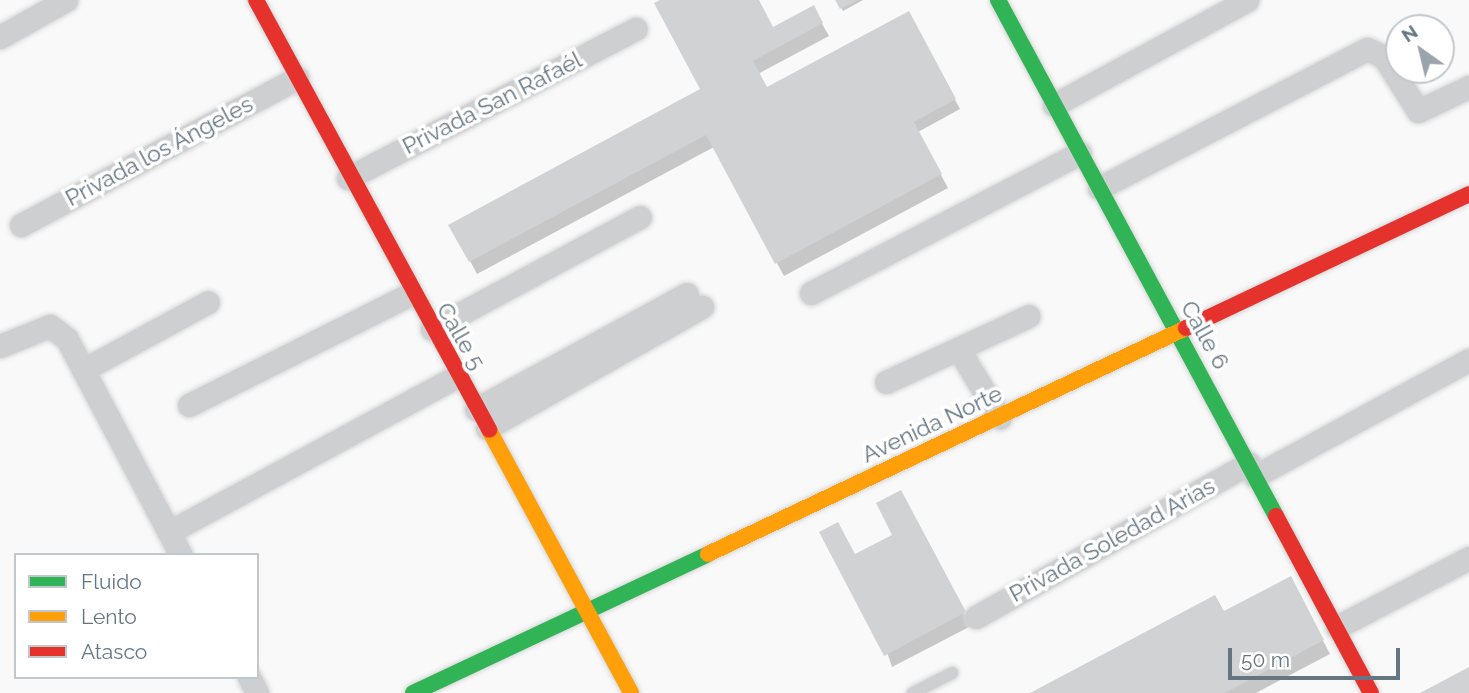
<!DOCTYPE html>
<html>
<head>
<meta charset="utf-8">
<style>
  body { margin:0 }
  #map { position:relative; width:1469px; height:693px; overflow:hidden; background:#f9f9f9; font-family:Raleway,sans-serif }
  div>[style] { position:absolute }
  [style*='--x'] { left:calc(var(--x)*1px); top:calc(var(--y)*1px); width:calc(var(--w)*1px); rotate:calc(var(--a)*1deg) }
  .shadow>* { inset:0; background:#0003 }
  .building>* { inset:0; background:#d0d2d3 }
  .roads { filter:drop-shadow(0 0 2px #d5d6d7) drop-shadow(0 0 2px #d5d6d7) }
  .lane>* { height:12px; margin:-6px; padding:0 6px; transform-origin:6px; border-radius:6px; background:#cecfd0 }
  .street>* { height:23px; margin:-11.5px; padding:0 11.5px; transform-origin:11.5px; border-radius:11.5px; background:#cecfd0 }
  .fast>* { height:16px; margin:-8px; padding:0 8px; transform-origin:8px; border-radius:8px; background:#30b455 }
  .slow>* { height:16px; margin:-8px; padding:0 8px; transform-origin:8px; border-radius:8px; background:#ff9f0a }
  .jam>* { height:16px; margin:-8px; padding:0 8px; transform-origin:8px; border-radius:8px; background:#e5322d }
  span { translate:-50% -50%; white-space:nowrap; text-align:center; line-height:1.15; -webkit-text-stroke:7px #fff; paint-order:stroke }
  .street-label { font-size:23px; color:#657683 }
  .legend { position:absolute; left:14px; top:553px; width:245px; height:126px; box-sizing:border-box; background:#fff; border:2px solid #c1c8cd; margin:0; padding:9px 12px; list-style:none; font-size:21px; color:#657683 }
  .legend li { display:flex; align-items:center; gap:14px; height:35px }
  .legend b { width:35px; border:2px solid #c1c8cd }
  .north { position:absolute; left:1385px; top:14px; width:70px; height:70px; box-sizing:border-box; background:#fff; border:2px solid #c1c8cd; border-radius:50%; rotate:326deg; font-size:19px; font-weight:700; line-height:28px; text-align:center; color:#657683 }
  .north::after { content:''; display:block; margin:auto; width:24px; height:32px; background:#99a4ac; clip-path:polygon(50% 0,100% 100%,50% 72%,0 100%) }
  .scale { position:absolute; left:1228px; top:648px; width:172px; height:32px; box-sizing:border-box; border:4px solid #657683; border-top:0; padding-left:9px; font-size:21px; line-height:24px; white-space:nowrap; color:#657683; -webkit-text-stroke:5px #fff; paint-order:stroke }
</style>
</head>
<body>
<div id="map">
  <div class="shadow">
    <div style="clip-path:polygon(664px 0,757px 0,773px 30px,813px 8px,829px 36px,758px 74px,766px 89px,908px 13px,960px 109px,918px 132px,948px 188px,784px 276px,714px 147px,477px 274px,451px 225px,703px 90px)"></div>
    <div style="clip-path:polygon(837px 0,863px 0,843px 11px)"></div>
    <div style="clip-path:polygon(900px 492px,971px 626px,892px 667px,855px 557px,895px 535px)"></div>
    <div style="clip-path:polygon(1297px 591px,1330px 654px,1256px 693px,1033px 693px)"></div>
  </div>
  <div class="building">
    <div style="clip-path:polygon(660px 0,759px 0,773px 27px,814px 5px,823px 23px,753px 61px,767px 87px,909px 11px,956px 99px,914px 122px,942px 174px,775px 264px,706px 135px,469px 262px,448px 225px,700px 89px,654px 3px)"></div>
    <div style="clip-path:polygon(835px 0,858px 0,840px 9px)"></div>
    <div style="clip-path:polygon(901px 490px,966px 612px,884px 656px,819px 532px,838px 522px,855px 554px,892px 535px,876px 503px)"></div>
    <div style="clip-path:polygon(1291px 576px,1324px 640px,1225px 693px,1030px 693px,1215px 595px,1224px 611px)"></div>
    <div style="clip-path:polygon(1469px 667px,1469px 693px,1420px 693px)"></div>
  </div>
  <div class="roads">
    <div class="lane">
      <div style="--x:913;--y:693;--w:44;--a:-27.1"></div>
    </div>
    <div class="street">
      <div style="--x:0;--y:37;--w:76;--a:-29.3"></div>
      <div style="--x:1054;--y:105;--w:220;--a:-28.5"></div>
      <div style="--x:348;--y:178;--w:324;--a:-27.4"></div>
      <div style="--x:1099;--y:188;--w:302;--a:-27.4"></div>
      <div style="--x:1367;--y:49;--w:19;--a:25"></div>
      <div style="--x:1384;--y:57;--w:64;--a:57.8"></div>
      <div style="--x:1418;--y:111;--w:56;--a:-25.2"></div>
      <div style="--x:21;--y:225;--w:313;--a:-28"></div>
      <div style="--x:811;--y:293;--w:303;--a:-27.5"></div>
      <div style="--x:432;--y:329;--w:236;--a:-28.3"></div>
      <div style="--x:0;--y:346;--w:54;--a:-21.8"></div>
      <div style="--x:50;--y:326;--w:21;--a:37"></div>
      <div style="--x:67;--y:339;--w:244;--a:62.2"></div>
      <div style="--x:959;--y:350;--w:79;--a:58.9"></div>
      <div style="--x:83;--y:370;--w:142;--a:-28.5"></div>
      <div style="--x:886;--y:382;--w:157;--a:-24.8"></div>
      <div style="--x:189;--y:405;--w:248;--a:-26.6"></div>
      <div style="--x:476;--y:409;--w:240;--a:-28.6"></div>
      <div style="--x:487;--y:428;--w:247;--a:-29.4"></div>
      <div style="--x:1255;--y:476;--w:243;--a:-28.5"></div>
      <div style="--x:169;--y:532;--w:328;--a:-28.4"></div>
      <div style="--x:976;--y:617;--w:313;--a:-29.4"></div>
      <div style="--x:1337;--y:627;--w:149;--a:-27.6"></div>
      <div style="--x:249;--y:677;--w:18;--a:63"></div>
    </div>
    <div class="fast">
      <div style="--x:998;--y:0;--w:586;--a:61.69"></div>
      <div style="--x:413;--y:693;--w:326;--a:-25.2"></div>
    </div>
    <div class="slow">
      <div style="--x:489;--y:430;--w:299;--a:61.6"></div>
      <div style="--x:708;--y:554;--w:529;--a:-25.3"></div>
    </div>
    <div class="jam">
      <div style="--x:256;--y:0;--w:489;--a:61.5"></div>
      <div style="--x:1186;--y:328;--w:313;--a:-25.3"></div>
      <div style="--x:1276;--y:516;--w:201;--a:61.8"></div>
    </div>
  </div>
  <div class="street-label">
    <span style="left:492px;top:103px;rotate:-27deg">Privada San Rafaél</span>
    <span style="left:159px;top:151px;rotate:-28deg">Privada los Ángeles</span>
    <span style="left:1205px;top:335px;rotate:61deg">Calle 6</span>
    <span style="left:461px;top:336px;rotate:60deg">Calle 5</span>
    <span style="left:932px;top:424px;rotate:-25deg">Avenida Norte</span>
    <span style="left:1112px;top:540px;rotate:-29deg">Privada Soledad Arias</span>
  </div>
  <ul class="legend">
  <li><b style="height:9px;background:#30b455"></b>Fluido</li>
  <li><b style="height:9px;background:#ff9f0a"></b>Lento</li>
  <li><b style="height:9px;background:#e5322d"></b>Atasco</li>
  </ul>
  <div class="north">N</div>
  <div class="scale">50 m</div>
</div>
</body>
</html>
